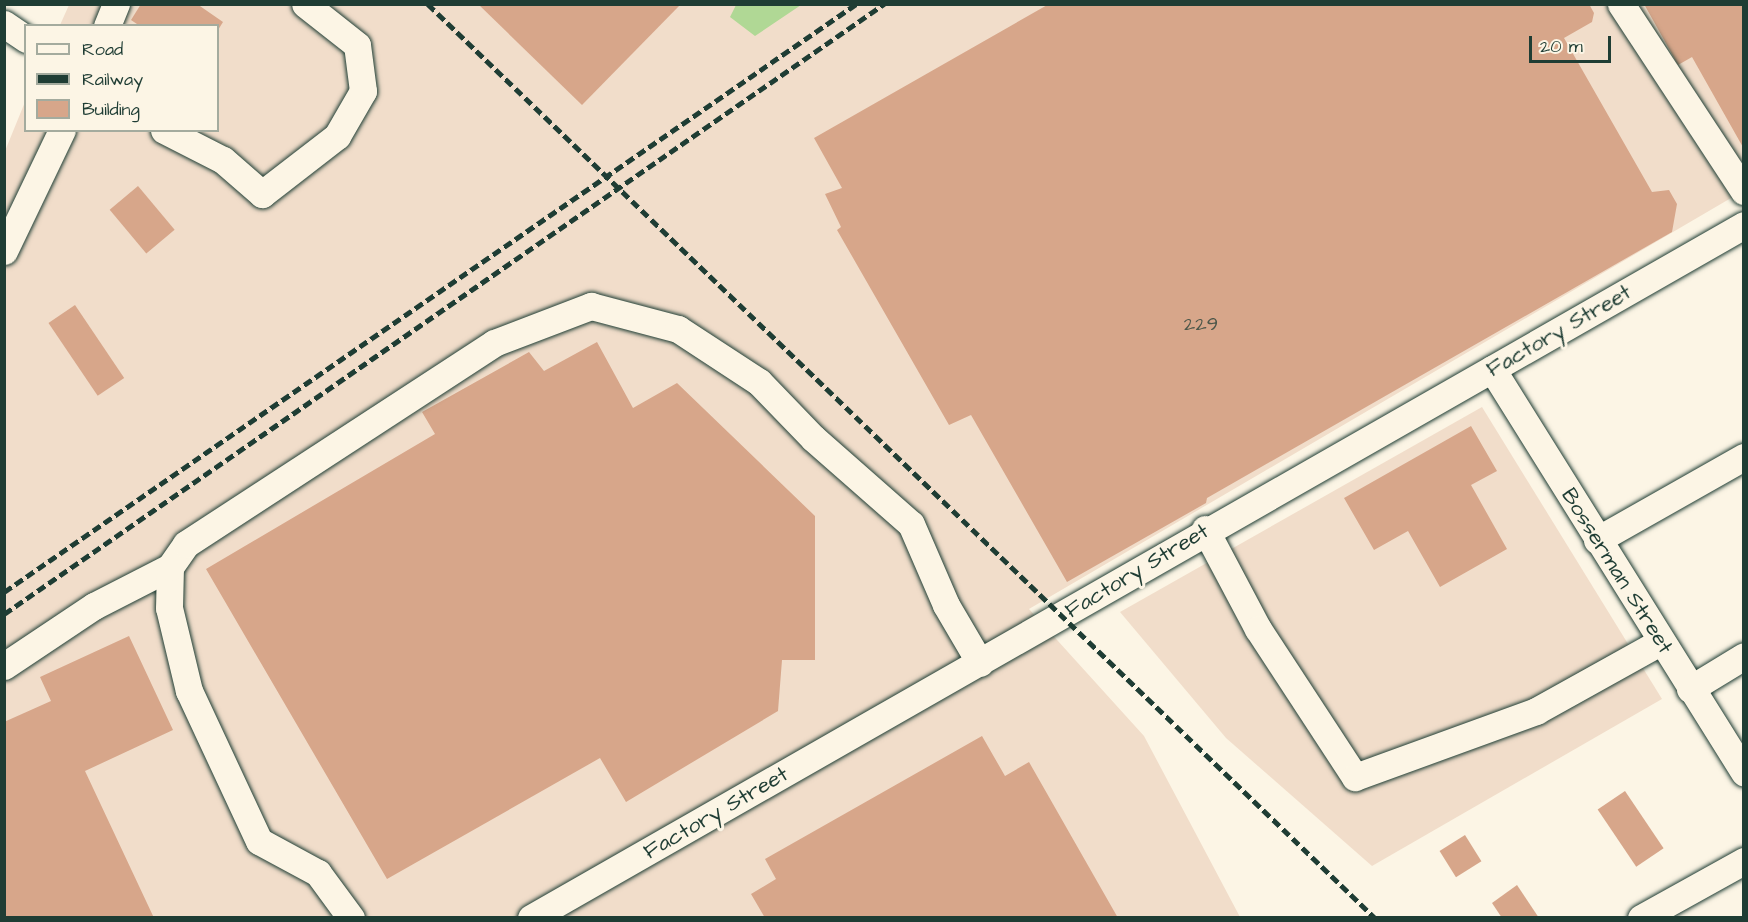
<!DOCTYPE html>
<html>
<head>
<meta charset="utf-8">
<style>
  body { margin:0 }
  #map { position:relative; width:1748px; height:922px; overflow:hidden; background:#fcf5e5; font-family:"Architects Daughter",sans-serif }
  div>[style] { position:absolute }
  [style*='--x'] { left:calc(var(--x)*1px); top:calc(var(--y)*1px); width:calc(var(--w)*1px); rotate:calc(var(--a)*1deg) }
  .built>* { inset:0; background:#f1ddca }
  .green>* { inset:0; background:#b0d895 }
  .building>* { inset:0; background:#d7a68a; transform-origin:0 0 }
  .roads { filter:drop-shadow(0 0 2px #1f3d34) drop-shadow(0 0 2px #1f3d34) }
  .minor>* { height:27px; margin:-13.5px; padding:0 13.5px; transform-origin:13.5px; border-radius:13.5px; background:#fcf5e5 }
  .rail>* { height:4.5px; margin-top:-2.25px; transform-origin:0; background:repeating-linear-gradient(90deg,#1f3d34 0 9px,transparent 0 13.5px) }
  span { translate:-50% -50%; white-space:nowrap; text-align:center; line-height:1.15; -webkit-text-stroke:6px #fcf5e5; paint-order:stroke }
  .number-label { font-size:20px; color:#4d574a }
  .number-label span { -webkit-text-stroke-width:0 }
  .street-label { font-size:22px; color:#1f3d34 }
  .frame { position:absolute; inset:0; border:6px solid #1f3d34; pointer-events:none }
  .legend { position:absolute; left:24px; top:24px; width:195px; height:108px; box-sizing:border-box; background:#fcf5e5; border:2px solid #a4ab9e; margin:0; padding:8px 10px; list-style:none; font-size:18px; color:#1f3d34 }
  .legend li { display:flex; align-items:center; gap:12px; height:30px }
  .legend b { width:30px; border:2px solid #a4ab9e }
  .scale { position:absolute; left:1529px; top:36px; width:82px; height:27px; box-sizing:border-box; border:3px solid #1f3d34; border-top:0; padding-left:8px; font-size:18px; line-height:21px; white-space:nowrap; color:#1f3d34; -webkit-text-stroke:4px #fcf5e5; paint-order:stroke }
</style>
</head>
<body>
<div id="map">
  <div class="built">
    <div style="clip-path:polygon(69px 5px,1743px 5px,1743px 191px,1029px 609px,1144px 736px,1240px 917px,5px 918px,5px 151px,25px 102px,26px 130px,218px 130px,218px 26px,60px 25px)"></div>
    <div style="clip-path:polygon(1482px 407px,1662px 699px,1372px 866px,1226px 738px,1120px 612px)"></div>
  </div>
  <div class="green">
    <div style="clip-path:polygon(736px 5px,736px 4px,801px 5px,755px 36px,730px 17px)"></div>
  </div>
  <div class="building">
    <div style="clip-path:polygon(141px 4px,197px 4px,223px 22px,218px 30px,218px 26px,140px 26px,131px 20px)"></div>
    <div style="clip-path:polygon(478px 4px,681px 4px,582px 105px)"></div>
    <div style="clip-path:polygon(1049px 4px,1589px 4px,1594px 13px,1592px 22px,1564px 38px,1652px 192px,1669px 190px,1677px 204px,1672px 232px,1207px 498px,1206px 503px,1067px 582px,971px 415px,949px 425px,837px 230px,841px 227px,825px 194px,842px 188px,814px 138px)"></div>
    <div style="clip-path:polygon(1644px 4px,1744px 4px,1744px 149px,1692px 57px,1678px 65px)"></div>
    <div style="left:138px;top:186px;width:57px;height:37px;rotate:50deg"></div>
    <div style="left:75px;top:305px;width:88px;height:32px;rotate:56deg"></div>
    <div style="clip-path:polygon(597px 342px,633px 408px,677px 383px,815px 516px,815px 660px,782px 660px,778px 711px,626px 802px,600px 758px,387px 879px,206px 569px,435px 434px,422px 412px,529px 352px,544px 371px)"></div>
    <div style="clip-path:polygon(1471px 426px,1497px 471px,1471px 485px,1507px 549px,1440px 587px,1408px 531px,1374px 550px,1344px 498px)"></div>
    <div style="clip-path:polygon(129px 636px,173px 730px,85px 771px,154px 918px,4px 918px,4px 722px,51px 701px,40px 677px)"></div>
    <div style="clip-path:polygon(982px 736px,1005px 776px,1029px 762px,1118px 918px,765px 918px,751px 894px,776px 879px,765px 859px)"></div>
    <div style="left:1625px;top:791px;width:69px;height:33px;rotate:56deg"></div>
    <div style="left:1465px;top:835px;width:31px;height:30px;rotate:58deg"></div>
    <div style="clip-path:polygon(1517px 885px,1539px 918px,1502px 918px,1492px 903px)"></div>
  </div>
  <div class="roads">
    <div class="minor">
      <div style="--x:1621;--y:4;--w:224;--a:56.7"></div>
      <div style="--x:4;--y:24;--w:27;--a:34"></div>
      <div style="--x:107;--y:26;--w:24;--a:-68"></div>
      <div style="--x:164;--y:130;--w:66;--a:27"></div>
      <div style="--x:223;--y:160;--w:52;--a:41.1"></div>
      <div style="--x:262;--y:194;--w:95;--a:-37.7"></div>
      <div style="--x:337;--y:136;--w:52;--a:-60"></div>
      <div style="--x:363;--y:91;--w:46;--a:-97.4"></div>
      <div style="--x:357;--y:45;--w:66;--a:-141.7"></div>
      <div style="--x:4;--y:251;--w:134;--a:-64.4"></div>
      <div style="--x:1492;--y:369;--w:476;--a:58"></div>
      <div style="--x:1205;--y:529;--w:113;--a:62.1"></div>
      <div style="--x:1258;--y:629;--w:177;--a:56.8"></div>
      <div style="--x:1355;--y:777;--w:193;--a:-20"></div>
      <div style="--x:1536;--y:711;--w:142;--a:-29.1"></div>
      <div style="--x:1597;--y:540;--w:169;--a:-29.5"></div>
      <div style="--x:4;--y:666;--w:108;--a:-33.7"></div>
      <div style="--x:94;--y:606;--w:85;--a:-27.2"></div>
      <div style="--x:1690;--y:689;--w:63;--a:-31.4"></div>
      <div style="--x:351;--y:918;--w:56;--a:-126.3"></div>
      <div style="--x:318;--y:873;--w:67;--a:-151.5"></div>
      <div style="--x:259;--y:841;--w:166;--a:-115"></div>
      <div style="--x:189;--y:691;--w:85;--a:-103.5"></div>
      <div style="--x:169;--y:608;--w:41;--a:-88.6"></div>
      <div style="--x:170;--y:567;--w:28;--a:-55"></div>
      <div style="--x:186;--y:544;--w:368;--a:-33.1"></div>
      <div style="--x:494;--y:343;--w:104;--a:-20.9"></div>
      <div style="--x:591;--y:306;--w:90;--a:14.8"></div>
      <div style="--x:678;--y:329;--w:97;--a:33.2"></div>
      <div style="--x:759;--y:382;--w:78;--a:46"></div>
      <div style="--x:813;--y:438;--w:130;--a:41.3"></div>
      <div style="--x:911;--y:524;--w:88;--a:66.6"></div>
      <div style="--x:946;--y:605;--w:67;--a:59.6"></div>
      <div style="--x:531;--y:918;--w:1397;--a:-29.74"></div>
      <div style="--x:1641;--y:918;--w:118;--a:-29"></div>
    </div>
  </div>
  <div class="rail">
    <div style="--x:428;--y:4;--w:1316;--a:43.98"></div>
    <div style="--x:4;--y:592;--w:1035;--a:-34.61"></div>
    <div style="--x:4;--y:614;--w:1071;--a:-34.73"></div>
  </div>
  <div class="number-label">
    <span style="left:1201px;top:324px">229</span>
  </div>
  <div class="street-label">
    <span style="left:1559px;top:331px;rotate:-30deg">Factory Street</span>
    <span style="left:1137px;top:571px;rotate:-31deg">Factory Street</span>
    <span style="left:1617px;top:571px;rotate:58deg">Bosserman Street</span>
    <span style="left:716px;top:813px;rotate:-30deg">Factory Street</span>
  </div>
  <div class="frame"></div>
  <ul class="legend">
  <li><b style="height:8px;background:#fcf5e5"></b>Road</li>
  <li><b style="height:8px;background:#1f3d34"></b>Railway</li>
  <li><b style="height:16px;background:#d7a68a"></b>Building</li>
  </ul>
  <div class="scale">20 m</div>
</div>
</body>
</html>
